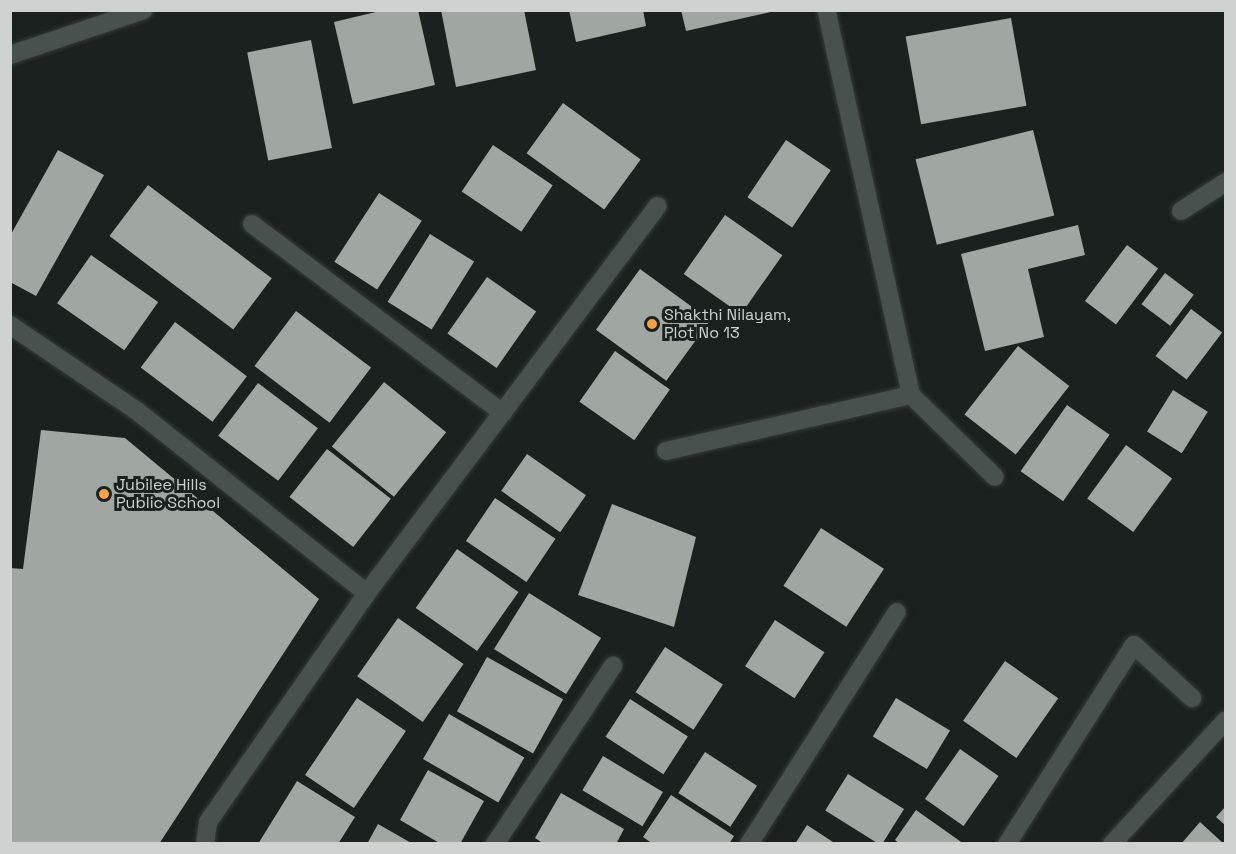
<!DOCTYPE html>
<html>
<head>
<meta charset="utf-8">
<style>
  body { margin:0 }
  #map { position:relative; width:1236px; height:854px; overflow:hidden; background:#1b211f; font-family:"Space Grotesk",sans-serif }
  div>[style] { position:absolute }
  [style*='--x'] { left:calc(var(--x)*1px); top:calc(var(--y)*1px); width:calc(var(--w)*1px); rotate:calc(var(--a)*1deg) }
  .building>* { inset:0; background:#a0a6a1; transform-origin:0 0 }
  .roads { filter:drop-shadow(0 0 2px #353b39) drop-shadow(0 0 2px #353b39) }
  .minor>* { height:18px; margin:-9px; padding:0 9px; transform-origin:9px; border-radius:9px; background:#49514e }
  .dots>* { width:16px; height:16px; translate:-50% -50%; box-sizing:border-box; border:3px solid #1b211f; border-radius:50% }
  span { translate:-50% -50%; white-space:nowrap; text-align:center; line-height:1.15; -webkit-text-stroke:6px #1b211f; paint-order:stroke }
  .poi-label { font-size:16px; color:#ced3d1 }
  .left { translate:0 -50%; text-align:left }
  .frame { position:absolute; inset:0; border:12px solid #ced3d1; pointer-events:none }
</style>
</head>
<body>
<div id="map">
  <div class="building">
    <div style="clip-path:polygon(384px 10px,418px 10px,435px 85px,353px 104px,334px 22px)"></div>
    <div style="clip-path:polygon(441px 10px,524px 10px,536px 70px,456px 87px)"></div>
    <div style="clip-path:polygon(569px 10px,643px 10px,646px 26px,576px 42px)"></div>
    <div style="clip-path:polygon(681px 10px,775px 10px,775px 11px,686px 31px)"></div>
    <div style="left:1011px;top:18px;width:89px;height:107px;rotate:80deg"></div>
    <div style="left:311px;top:40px;width:110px;height:65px;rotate:79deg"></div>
    <div style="left:563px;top:103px;width:96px;height:62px;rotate:36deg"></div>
    <div style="left:1033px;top:130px;width:88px;height:121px;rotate:76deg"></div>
    <div style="left:786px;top:140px;width:54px;height:69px;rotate:34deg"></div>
    <div style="left:493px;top:145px;width:72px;height:56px;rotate:34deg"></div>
    <div style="clip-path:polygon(58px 150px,104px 175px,36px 296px,10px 282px,10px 236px)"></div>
    <div style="left:148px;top:185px;width:155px;height:64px;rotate:37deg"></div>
    <div style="left:379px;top:193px;width:51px;height:82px;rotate:33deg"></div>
    <div style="left:725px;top:215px;width:70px;height:72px;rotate:35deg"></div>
    <div style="clip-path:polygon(1078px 225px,1085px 255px,1028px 269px,1044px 337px,985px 351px,961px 254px)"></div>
    <div style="left:430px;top:234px;width:52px;height:80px;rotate:32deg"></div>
    <div style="left:1127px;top:245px;width:39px;height:70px;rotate:37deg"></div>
    <div style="left:91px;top:255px;width:82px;height:59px;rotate:35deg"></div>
    <div style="left:640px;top:269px;width:87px;height:75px;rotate:36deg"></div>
    <div style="left:1165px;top:273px;width:36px;height:39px;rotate:37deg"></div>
    <div style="left:487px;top:277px;width:60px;height:69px;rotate:35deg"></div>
    <div style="left:1191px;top:309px;width:39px;height:59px;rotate:37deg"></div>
    <div style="left:296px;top:311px;width:94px;height:69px;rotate:37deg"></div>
    <div style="left:175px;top:322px;width:90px;height:57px;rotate:37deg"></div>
    <div style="left:1018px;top:346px;width:65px;height:87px;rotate:38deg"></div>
    <div style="left:615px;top:351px;width:67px;height:62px;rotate:35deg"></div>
    <div style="left:384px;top:382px;width:80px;height:83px;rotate:39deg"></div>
    <div style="left:258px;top:383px;width:75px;height:66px;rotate:37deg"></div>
    <div style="left:1173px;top:390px;width:41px;height:49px;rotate:32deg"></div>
    <div style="left:1067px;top:405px;width:52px;height:81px;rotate:35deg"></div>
    <div style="clip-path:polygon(41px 430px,125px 438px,319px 599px,159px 844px,10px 844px,10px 568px,23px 569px)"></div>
    <div style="left:1126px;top:445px;width:57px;height:66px;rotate:36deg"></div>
    <div style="left:327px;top:449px;width:81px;height:61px;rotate:38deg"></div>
    <div style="left:527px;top:454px;width:72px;height:45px;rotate:35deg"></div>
    <div style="left:495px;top:498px;width:73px;height:52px;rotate:34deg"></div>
    <div style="clip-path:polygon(612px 504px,696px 537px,674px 627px,578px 595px)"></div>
    <div style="left:821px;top:528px;width:75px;height:69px;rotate:33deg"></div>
    <div style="left:457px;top:549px;width:75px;height:72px;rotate:35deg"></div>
    <div style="left:529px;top:593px;width:85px;height:66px;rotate:32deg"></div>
    <div style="left:398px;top:618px;width:80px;height:71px;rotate:35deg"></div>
    <div style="left:775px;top:620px;width:59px;height:55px;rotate:33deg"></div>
    <div style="left:665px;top:647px;width:69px;height:54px;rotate:33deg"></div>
    <div style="left:487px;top:657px;width:87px;height:62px;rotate:29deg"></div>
    <div style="left:1005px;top:661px;width:65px;height:73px;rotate:35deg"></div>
    <div style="left:357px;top:698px;width:59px;height:93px;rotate:34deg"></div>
    <div style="left:896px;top:698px;width:63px;height:45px;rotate:31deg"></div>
    <div style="left:630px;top:699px;width:69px;height:45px;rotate:33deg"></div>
    <div style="left:449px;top:714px;width:87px;height:52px;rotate:30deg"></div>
    <div style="left:960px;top:749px;width:47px;height:61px;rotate:35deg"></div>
    <div style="left:705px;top:752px;width:62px;height:49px;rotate:33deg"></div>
    <div style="left:603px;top:756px;width:70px;height:40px;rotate:31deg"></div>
    <div style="clip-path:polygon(428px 770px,484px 801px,460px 844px,441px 844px,400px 820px)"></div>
    <div style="left:848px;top:774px;width:66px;height:43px;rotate:32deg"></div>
    <div style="clip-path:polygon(297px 781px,355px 817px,338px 844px,258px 844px)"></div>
    <div style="clip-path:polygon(561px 793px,624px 829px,616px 844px,544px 844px,535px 838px)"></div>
    <div style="clip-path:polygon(671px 795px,734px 836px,729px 844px,653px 844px,643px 837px)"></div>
    <div style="clip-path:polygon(1226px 806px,1226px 826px,1216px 817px)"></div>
    <div style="clip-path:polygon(916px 810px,964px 844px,900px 844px,895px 840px)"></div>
    <div style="clip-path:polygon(1200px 822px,1224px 844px,1181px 844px)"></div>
    <div style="clip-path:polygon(378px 824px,413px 844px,367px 844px)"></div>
    <div style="clip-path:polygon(807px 825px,836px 844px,795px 844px)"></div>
  </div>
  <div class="roads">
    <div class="minor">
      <div style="--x:10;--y:55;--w:141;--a:-18.6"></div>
      <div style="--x:1181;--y:211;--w:54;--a:-32.8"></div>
      <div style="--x:252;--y:224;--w:314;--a:37"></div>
      <div style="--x:10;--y:325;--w:153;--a:34.1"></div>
      <div style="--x:137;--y:411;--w:293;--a:38.4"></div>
      <div style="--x:911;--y:395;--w:117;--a:44.3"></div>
      <div style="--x:666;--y:451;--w:251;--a:-12.9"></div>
      <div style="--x:911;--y:395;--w:394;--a:-102.4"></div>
      <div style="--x:205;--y:844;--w:22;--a:-82"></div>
      <div style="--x:208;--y:822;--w:279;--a:-55.2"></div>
      <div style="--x:367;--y:593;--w:484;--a:-53.1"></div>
      <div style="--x:495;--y:844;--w:214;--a:-56.5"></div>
      <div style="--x:749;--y:844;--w:275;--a:-57.5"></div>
      <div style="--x:1007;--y:844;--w:236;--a:-57.5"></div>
      <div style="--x:1134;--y:645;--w:79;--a:42.4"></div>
      <div style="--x:1112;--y:844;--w:168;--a:-47.4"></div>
    </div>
  </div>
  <div class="dots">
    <div style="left:652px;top:324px;background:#f4a444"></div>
    <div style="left:104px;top:494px;background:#f4a444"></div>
  </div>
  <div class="poi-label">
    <span class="left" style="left:664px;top:324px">Shakthi Nilayam,<br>Plot No 13</span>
    <span class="left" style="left:116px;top:494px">Jubilee Hills<br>Public School</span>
  </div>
  <div class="frame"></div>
</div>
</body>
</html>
